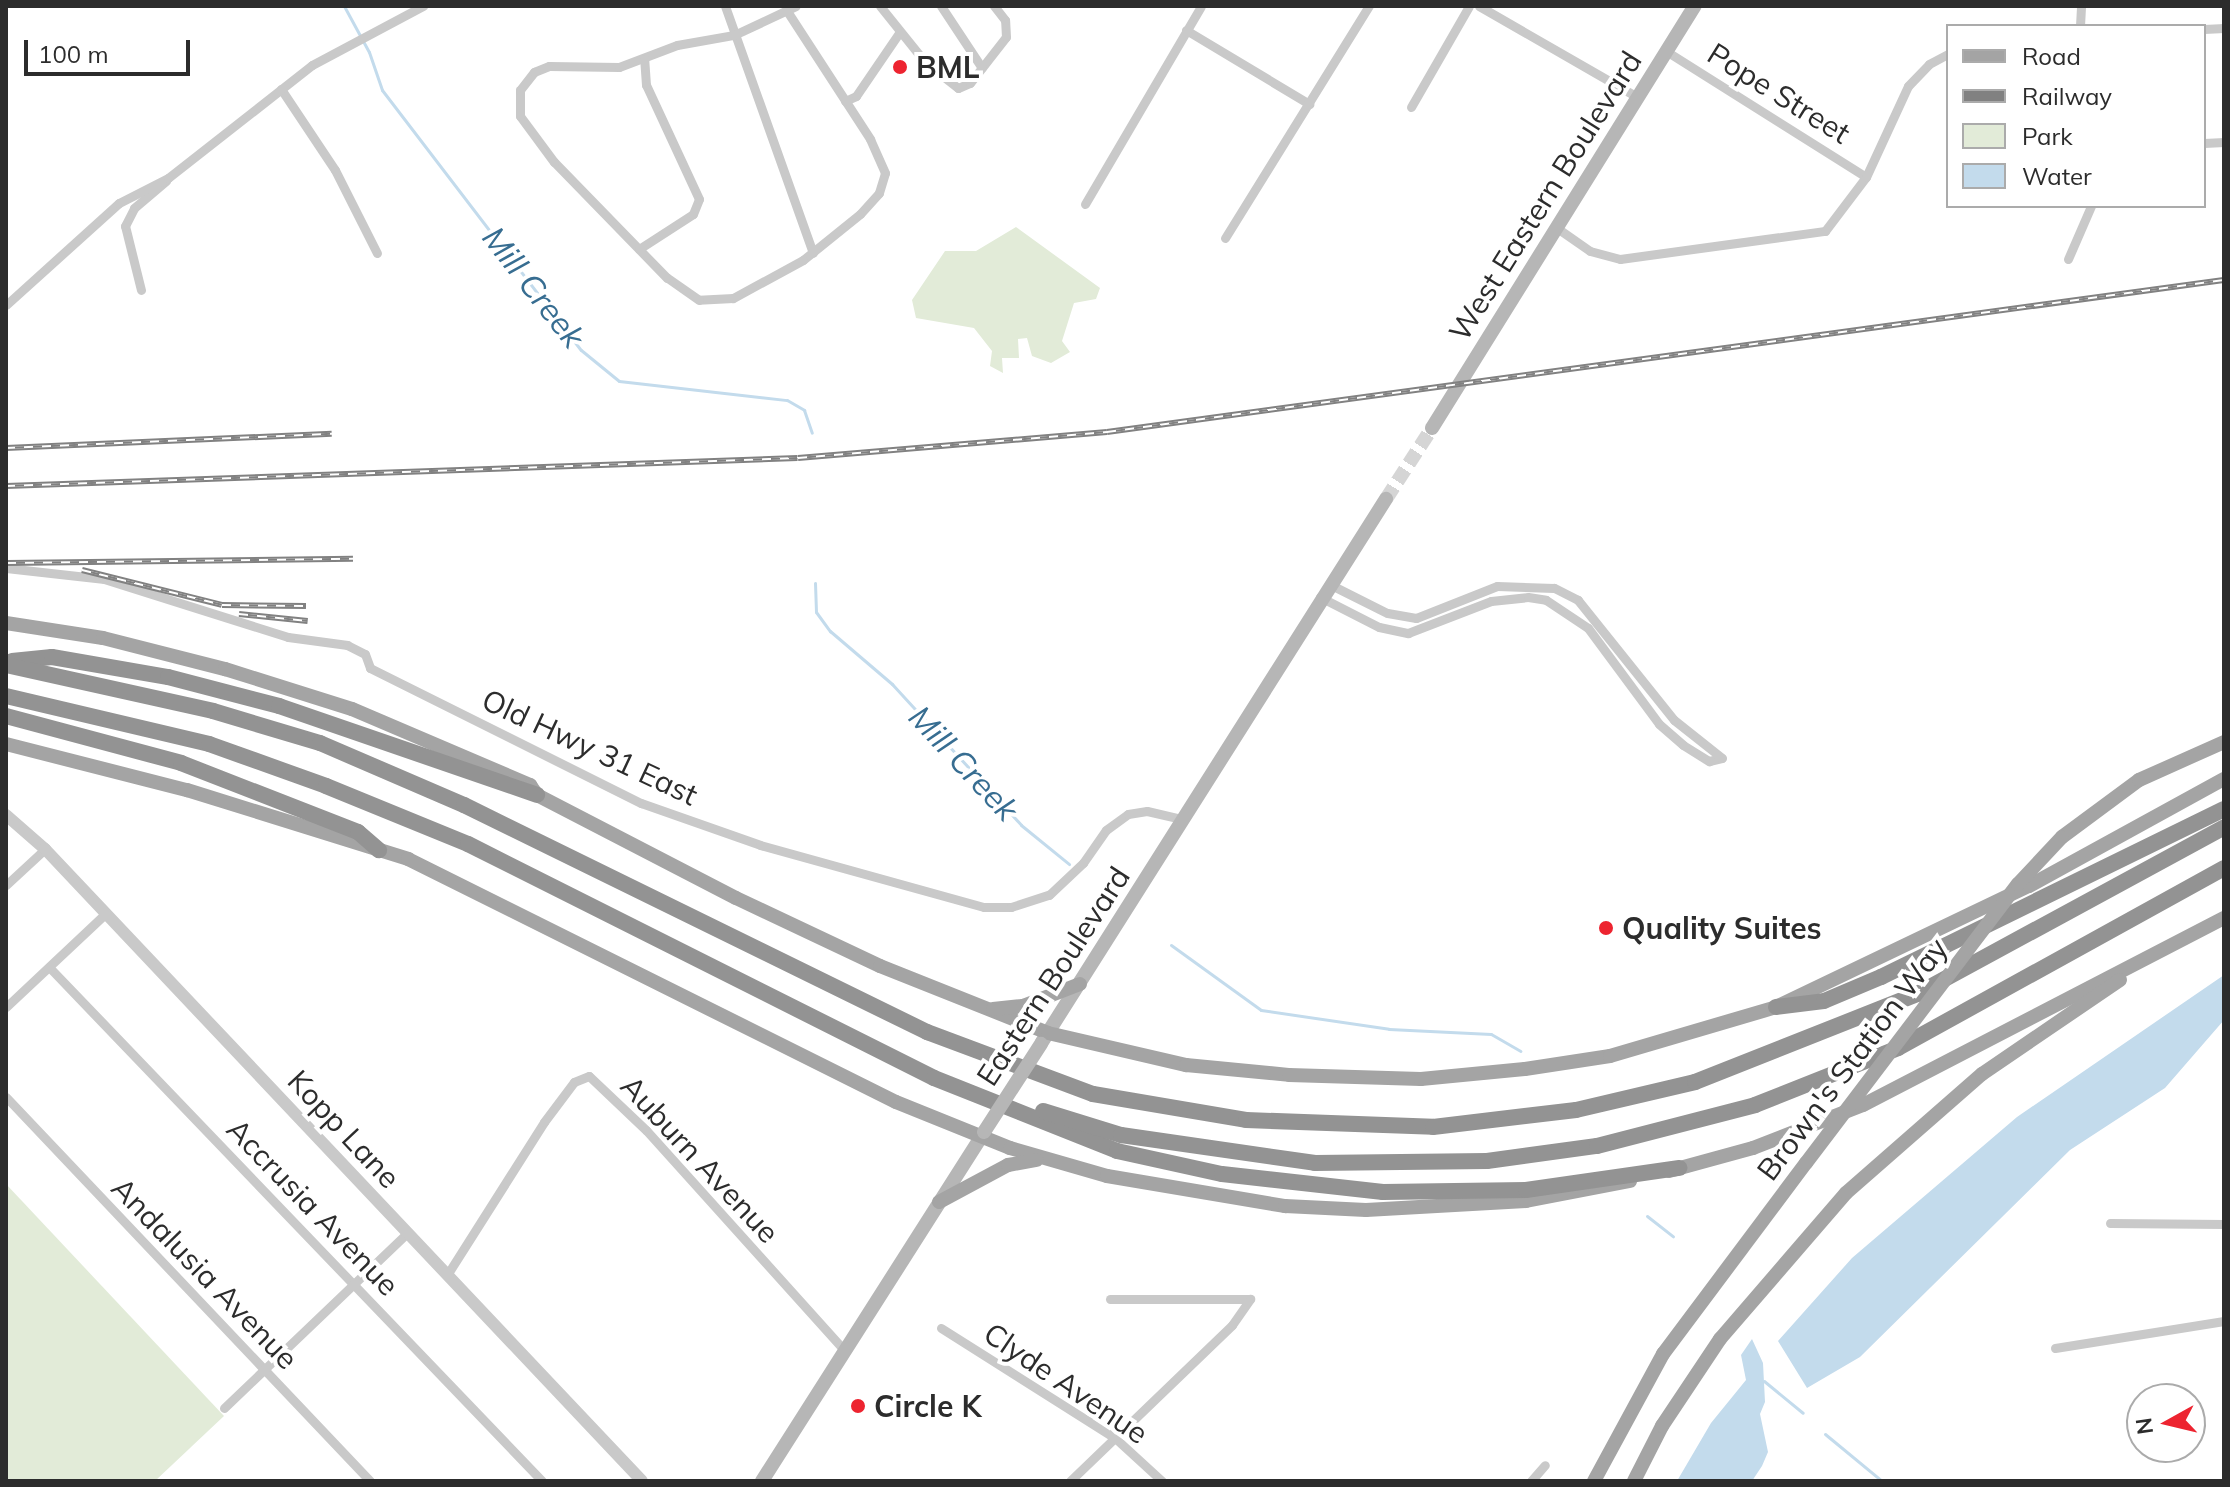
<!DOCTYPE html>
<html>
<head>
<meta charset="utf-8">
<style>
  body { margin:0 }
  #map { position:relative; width:2230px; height:1487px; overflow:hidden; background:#fff; font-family:Mulish,sans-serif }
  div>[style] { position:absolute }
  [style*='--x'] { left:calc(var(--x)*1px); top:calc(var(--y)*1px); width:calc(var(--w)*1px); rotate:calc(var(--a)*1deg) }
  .green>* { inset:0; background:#e2ebd8 }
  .water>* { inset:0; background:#c3dbec }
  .stream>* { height:3px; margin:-1.5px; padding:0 1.5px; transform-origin:1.5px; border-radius:1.5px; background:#c3dbec }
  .secondary-tunnel>* { height:14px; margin-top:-7px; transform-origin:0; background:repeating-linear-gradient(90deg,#d5d5d5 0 14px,transparent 0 21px) }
  .minor>* { height:9px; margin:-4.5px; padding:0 4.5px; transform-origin:4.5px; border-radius:4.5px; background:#c9c9c9 }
  .tertiary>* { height:12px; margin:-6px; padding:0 6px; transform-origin:6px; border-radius:6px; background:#c9c9c9 }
  .secondary>* { height:14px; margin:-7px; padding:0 7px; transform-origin:7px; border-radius:7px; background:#b6b6b6 }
  .primary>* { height:14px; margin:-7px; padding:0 7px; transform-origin:7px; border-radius:7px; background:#a4a4a4 }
  .motorway>* { height:16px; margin:-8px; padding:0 8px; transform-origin:8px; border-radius:8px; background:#939393 }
  .rail>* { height:6px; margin-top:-3px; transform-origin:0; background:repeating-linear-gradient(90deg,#fff 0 9px,#818181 0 18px); box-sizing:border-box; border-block:2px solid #818181 }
  .secondary-bridge>* { height:14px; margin:-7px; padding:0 7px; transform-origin:7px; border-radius:7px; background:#b6b6b6 }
  .primary-bridge>* { height:14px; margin:-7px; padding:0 7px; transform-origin:7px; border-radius:7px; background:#a4a4a4 }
  .dots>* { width:22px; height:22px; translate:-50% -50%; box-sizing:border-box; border:4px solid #fff; border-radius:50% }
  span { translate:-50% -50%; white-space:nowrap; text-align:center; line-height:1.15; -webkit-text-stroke:8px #fff; paint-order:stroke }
  .poi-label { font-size:30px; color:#2c2c2c; font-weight:700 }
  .left { translate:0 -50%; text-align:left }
  .street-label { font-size:30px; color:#2c2c2c }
  .water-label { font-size:32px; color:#376d91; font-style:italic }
  .frame { position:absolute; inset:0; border:8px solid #2c2c2c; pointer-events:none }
  .legend { position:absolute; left:1946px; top:24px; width:260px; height:184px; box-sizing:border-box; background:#fff; border:2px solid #ababab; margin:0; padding:10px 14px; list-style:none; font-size:24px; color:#2c2c2c }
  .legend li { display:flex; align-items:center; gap:16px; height:40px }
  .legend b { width:40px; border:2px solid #ababab }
  .north { position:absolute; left:2126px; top:1383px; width:80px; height:80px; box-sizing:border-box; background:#fff; border:2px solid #ababab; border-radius:50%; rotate:262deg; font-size:22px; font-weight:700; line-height:32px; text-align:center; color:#2c2c2c }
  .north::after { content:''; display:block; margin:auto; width:28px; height:36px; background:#ed2430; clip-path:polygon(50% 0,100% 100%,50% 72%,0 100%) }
  .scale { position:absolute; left:24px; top:40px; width:166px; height:36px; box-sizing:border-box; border:4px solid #2c2c2c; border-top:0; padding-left:10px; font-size:24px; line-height:28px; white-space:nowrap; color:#2c2c2c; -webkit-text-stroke:6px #fff; paint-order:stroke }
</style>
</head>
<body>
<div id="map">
  <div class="green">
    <div style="clip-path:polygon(1016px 227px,1100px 288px,1096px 299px,1074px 303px,1062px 341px,1070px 352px,1051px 363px,1032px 356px,1027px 338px,1018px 339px,1019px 358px,1002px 358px,1003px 373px,990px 366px,992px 351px,974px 328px,916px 318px,912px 300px,945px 251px,976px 251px)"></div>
    <div style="clip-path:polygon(6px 1184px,224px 1416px,155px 1481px,6px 1481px)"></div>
  </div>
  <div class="water">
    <div style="clip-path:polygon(2224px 975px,2224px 1020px,2165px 1088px,2070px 1150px,1860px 1357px,1807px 1388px,1778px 1341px,1852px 1258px,2017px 1117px)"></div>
    <div style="clip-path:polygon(1752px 1339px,1763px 1363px,1765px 1402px,1760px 1414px,1768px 1452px,1762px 1466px,1752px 1481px,1677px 1481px,1711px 1423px,1746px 1380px,1741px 1355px)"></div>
  </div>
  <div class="stream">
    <div style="--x:344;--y:6;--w:52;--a:61.5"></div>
    <div style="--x:369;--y:52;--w:40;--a:71.1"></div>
    <div style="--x:382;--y:90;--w:327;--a:52.6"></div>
    <div style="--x:581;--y:350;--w:49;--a:39.2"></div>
    <div style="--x:619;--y:381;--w:169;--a:6.5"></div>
    <div style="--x:787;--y:400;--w:20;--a:30"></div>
    <div style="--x:804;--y:410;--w:24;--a:71"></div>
    <div style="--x:815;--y:583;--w:29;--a:88"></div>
    <div style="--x:816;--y:612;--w:24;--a:54"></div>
    <div style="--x:830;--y:631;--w:82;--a:40.5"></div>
    <div style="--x:892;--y:684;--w:191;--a:47.5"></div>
    <div style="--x:1021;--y:825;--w:62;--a:39.1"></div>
    <div style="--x:1171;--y:945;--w:111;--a:35.8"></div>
    <div style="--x:1261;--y:1010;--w:129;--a:8.4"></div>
    <div style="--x:1389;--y:1029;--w:102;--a:2.8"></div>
    <div style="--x:1491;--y:1034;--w:34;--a:30"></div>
    <div style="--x:1647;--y:1216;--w:33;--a:38"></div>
    <div style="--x:1764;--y:1381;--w:50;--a:39.4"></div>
    <div style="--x:1825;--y:1434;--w:74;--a:39.5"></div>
  </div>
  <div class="secondary-tunnel">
    <div style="--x:1386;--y:499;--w:85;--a:-57.1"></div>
  </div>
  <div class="minor">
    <div style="--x:725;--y:6;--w:262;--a:70.4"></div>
    <div style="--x:880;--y:6;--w:72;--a:51.2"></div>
    <div style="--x:925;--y:62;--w:42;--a:38.2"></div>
    <div style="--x:958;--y:88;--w:13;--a:-23"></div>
    <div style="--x:970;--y:83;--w:58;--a:-52"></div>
    <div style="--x:1006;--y:37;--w:17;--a:-93"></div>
    <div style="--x:1005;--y:20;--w:18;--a:-128"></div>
    <div style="--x:941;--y:6;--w:74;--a:56.5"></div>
    <div style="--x:1479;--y:6;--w:182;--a:29.9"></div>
    <div style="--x:787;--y:11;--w:153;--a:57"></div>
    <div style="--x:870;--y:139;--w:37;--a:66"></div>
    <div style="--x:885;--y:173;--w:21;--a:107"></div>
    <div style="--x:879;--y:193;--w:28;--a:132"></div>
    <div style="--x:860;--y:214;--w:73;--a:141.1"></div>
    <div style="--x:803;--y:260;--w:80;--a:151.5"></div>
    <div style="--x:733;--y:298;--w:34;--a:177"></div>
    <div style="--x:699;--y:300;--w:39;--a:-145"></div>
    <div style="--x:667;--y:278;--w:162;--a:-134.2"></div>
    <div style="--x:554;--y:162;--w:57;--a:-126.5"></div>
    <div style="--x:520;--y:116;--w:26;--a:-90"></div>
    <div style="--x:520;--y:90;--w:23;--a:-52"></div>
    <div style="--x:534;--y:72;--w:16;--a:-22"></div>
    <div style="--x:549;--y:66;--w:70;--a:0.8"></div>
    <div style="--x:619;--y:67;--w:62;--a:-20.8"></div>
    <div style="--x:677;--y:45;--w:58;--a:-10"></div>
    <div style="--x:734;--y:35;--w:68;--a:-25.1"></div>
    <div style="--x:2080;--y:26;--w:20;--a:-87"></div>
    <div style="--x:2204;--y:29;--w:20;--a:-3"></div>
    <div style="--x:1186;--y:30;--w:144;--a:31"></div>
    <div style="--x:1666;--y:51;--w:236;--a:32.2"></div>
    <div style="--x:281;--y:89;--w:97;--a:56.3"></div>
    <div style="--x:335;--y:170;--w:93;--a:63.2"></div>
    <div style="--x:845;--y:101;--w:12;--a:-24"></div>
    <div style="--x:856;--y:96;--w:76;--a:-55.7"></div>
    <div style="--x:1411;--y:107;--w:116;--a:-60.1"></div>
    <div style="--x:2204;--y:143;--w:20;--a:-3"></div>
    <div style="--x:1085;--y:204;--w:229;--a:-59.6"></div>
    <div style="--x:1557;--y:228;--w:40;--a:34.9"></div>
    <div style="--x:1590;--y:251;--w:31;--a:15"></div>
    <div style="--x:1620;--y:259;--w:207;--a:-7.8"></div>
    <div style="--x:1825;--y:231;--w:68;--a:-52.8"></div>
    <div style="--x:1866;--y:177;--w:100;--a:-65.2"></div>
    <div style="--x:1908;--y:86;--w:30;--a:-46"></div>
    <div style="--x:1929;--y:64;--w:21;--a:-28"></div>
    <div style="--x:1225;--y:238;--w:273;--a:-58.2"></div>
    <div style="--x:639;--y:249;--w:64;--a:-32.9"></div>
    <div style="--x:693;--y:214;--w:16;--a:-68"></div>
    <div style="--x:699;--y:199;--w:126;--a:-114.9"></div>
    <div style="--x:646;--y:85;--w:26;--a:-94"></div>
    <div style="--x:2068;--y:259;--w:58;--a:-66.5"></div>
    <div style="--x:141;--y:290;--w:66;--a:-104"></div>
    <div style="--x:125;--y:226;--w:20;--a:-63"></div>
    <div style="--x:134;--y:208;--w:42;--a:-40.2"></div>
    <div style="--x:6;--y:305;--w:152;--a:-42.1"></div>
    <div style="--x:119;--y:203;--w:55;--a:-27"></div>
    <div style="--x:168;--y:178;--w:183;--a:-38.1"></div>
    <div style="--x:312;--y:65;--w:126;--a:-28"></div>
    <div style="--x:6;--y:568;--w:99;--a:6.4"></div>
    <div style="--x:104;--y:579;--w:193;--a:17.5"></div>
    <div style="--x:288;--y:637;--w:60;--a:7.7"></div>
    <div style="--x:347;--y:645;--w:20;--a:27"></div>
    <div style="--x:365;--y:654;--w:15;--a:70"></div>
    <div style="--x:370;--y:668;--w:303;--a:26.5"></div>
    <div style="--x:641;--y:803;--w:126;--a:19.4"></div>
    <div style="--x:760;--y:845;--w:232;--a:15.5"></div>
    <div style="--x:984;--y:907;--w:27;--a:0"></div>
    <div style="--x:1011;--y:907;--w:40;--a:-18"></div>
    <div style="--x:1049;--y:895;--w:47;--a:-43.3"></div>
    <div style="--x:1083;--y:863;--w:40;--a:-55.1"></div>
    <div style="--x:1106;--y:830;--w:27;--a:-36"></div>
    <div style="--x:1128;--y:814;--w:19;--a:-9"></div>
    <div style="--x:1147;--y:811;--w:37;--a:13"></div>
    <div style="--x:1320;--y:597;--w:66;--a:27"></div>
    <div style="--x:1379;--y:627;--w:30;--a:12"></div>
    <div style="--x:1408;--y:633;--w:89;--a:-21.1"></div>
    <div style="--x:1491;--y:601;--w:37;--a:-6"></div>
    <div style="--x:1528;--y:597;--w:18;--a:9"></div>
    <div style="--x:1546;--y:600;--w:50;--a:33.7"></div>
    <div style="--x:1588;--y:628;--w:119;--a:53.5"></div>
    <div style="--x:1659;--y:724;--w:32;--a:41"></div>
    <div style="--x:1683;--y:745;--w:31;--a:32"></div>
    <div style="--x:1709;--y:761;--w:13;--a:-13"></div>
    <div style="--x:1722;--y:758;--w:61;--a:-141.6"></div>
    <div style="--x:1674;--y:720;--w:154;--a:-128.7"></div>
    <div style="--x:1578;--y:600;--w:27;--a:-153"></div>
    <div style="--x:1554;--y:588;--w:57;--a:-178"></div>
    <div style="--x:1497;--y:586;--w:87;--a:158.4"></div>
    <div style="--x:1416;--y:618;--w:29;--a:-170"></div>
    <div style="--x:1387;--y:613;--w:65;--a:-153.4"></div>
    <div style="--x:6;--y:885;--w:53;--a:-42.7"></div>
    <div style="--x:49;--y:967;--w:712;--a:46.19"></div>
    <div style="--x:6;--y:1007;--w:136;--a:-43.2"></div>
    <div style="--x:6;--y:1097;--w:529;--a:46.53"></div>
    <div style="--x:2110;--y:1223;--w:114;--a:0.5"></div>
    <div style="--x:447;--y:1275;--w:181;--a:-57.6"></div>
    <div style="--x:544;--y:1122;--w:50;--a:-53.1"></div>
    <div style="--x:574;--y:1082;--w:16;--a:-22"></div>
    <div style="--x:589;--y:1076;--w:79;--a:43.5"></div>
    <div style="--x:646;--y:1130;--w:297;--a:48"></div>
    <div style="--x:1110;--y:1299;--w:140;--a:0"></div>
    <div style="--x:941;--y:1328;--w:206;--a:32.3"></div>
    <div style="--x:1115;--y:1438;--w:64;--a:42.5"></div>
    <div style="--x:2055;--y:1348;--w:171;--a:-9.1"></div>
    <div style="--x:224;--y:1408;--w:253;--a:-43.7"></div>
    <div style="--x:1070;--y:1481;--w:225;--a:-43.9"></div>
    <div style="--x:1232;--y:1325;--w:32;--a:-55"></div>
    <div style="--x:1531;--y:1481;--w:21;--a:-49"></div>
  </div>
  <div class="tertiary">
    <div style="--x:6;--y:815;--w:52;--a:41.1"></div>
    <div style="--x:45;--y:849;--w:869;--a:46.63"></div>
  </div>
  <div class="secondary">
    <div style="--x:1432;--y:428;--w:497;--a:-58.1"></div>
    <div style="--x:1042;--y:1042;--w:643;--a:-57.65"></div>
    <div style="--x:762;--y:1481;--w:414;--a:-57.5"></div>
  </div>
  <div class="primary">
    <div style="--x:6;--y:623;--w:98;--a:8.8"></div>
    <div style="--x:103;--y:638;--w:126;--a:14.3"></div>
    <div style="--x:225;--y:669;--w:133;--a:17.5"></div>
    <div style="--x:352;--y:709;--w:194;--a:23.1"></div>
    <div style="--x:530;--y:785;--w:12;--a:55"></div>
    <div style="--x:537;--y:795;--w:224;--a:27.4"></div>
    <div style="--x:736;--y:898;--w:159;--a:25.3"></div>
    <div style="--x:880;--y:966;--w:181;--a:21.7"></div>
    <div style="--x:1048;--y:1033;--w:142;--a:13.1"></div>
    <div style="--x:1186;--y:1065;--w:103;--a:5.5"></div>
    <div style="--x:1289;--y:1075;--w:132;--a:1.7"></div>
    <div style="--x:1421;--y:1079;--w:104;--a:-5.5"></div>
    <div style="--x:1525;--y:1069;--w:86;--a:-8.7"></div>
    <div style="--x:1610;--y:1056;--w:173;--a:-16.4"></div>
    <div style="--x:1776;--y:1007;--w:280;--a:-25.6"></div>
    <div style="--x:2029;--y:886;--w:222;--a:-28.8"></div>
    <div style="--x:6;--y:744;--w:187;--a:14.3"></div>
    <div style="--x:187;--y:790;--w:232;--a:17.3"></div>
    <div style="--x:408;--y:859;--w:545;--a:26.47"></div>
    <div style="--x:896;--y:1102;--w:123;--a:22"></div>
    <div style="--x:1010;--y:1148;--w:101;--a:16.1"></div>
    <div style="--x:1107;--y:1176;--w:181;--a:9.6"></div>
    <div style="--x:1285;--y:1206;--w:81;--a:2.8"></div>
    <div style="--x:1366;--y:1210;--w:160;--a:-3.2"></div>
    <div style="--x:1526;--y:1201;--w:106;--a:-10.9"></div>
    <div style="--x:2062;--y:837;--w:96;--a:-36.5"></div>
    <div style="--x:2139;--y:780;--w:93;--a:-24.1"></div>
    <div style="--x:993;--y:1009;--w:30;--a:-6"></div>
    <div style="--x:1023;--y:1006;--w:61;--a:-21.1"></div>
    <div style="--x:1669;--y:1171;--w:87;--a:-15.3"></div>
    <div style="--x:1753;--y:1148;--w:118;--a:-21.4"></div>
    <div style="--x:1863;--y:1105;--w:407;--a:-27.4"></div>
    <div style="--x:939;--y:1202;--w:78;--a:-28.2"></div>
    <div style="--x:1008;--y:1165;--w:29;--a:-10"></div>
    <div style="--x:1594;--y:1481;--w:145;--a:-61.5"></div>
    <div style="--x:1663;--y:1354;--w:239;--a:-53.2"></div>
    <div style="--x:1634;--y:1481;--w:62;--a:-63"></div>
    <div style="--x:1662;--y:1426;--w:105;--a:-56.3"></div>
    <div style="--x:1720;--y:1339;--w:193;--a:-49.2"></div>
    <div style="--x:1846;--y:1193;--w:181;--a:-41.2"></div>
    <div style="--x:1982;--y:1074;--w:167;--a:-34.3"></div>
  </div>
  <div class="motorway">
    <div style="--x:12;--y:661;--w:40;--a:-5.7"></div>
    <div style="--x:52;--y:657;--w:118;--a:9.8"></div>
    <div style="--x:168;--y:677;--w:115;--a:14.6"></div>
    <div style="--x:279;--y:706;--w:273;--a:19"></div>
    <div style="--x:6;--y:665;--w:212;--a:12.5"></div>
    <div style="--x:213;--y:711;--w:112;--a:16.7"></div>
    <div style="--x:320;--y:743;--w:157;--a:23.3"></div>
    <div style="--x:464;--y:805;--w:516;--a:26.12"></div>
    <div style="--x:927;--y:1032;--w:177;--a:20.5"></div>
    <div style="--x:1093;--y:1094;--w:155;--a:9.6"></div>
    <div style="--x:1246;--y:1120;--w:187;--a:2.1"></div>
    <div style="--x:1433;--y:1127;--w:144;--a:-6.8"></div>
    <div style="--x:1576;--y:1110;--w:122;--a:-13.2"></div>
    <div style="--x:1695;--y:1082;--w:239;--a:-21.6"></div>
    <div style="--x:1917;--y:994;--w:349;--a:-28.5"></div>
    <div style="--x:6;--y:696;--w:209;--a:13.3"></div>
    <div style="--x:209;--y:744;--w:124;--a:19.7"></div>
    <div style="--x:326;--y:786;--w:153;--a:22.2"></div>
    <div style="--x:468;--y:844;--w:521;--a:26.66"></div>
    <div style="--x:934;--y:1078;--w:197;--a:21.7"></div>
    <div style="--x:1117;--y:1151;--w:107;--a:12.4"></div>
    <div style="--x:1222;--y:1174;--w:162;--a:6.4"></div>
    <div style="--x:1383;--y:1192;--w:143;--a:-0.8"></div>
    <div style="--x:1526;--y:1190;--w:155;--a:-8.2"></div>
    <div style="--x:6;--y:716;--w:181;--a:15"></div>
    <div style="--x:181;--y:763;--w:190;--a:21.3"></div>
    <div style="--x:358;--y:832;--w:28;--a:41"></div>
    <div style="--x:1776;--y:1007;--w:48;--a:-7.1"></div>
    <div style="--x:1824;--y:1001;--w:62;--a:-22.8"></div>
    <div style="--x:1881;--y:977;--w:382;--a:-26.1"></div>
    <div style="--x:1043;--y:1111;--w:82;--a:17.1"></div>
    <div style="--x:1121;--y:1135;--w:196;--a:8.2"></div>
    <div style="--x:1315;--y:1163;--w:172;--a:-0.7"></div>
    <div style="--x:1487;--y:1161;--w:111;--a:-7.8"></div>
    <div style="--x:1597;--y:1146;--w:163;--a:-14.5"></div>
    <div style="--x:1755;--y:1105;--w:154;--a:-21.7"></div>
    <div style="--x:1898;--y:1048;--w:372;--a:-28.9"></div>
  </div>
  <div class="rail">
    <div style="--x:6;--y:448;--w:326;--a:-2.5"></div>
    <div style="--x:6;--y:486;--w:792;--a:-2.02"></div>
    <div style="--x:798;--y:458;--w:310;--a:-4.8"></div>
    <div style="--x:1107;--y:432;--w:1127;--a:-7.75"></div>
    <div style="--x:7;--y:563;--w:346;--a:-0.7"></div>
    <div style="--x:82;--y:570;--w:144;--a:14"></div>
    <div style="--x:222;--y:605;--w:84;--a:0.7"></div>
    <div style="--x:239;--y:614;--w:69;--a:5.8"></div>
  </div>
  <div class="secondary-bridge">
    <div style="--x:984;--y:1132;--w:105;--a:-57.1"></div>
  </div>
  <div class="primary-bridge">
    <div style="--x:1806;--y:1163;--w:350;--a:-52.8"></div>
    <div style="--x:2018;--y:884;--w:64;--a:-46.9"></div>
  </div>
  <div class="dots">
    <div style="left:900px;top:67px;background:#ed2430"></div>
    <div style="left:1606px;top:928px;background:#ed2430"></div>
    <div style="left:858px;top:1406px;background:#ed2430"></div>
  </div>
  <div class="poi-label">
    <span class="left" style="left:916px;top:67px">BML</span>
    <span class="left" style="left:1622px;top:928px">Quality Suites</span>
    <span class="left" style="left:874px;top:1406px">Circle K</span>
  </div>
  <div class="street-label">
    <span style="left:1779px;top:93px;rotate:32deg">Pope Street</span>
    <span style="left:1545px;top:196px;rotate:-58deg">West Eastern Boulevard</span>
    <span style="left:590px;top:747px;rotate:25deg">Old Hwy 31 East</span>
    <span style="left:1053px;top:976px;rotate:-57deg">Eastern Boulevard</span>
    <span style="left:1852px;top:1059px;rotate:-53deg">Brown's Station Way</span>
    <span style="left:344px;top:1129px;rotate:47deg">Kopp Lane</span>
    <span style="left:700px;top:1159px;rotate:47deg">Auburn Avenue</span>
    <span style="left:313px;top:1207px;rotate:46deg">Accrusia Avenue</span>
    <span style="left:205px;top:1273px;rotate:46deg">Andalusia Avenue</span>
    <span style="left:1066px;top:1383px;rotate:34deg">Clyde Avenue</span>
  </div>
  <div class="water-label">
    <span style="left:534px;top:287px;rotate:52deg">Mill Creek</span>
    <span style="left:964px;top:763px;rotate:47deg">Mill Creek</span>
  </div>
  <div class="frame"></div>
  <ul class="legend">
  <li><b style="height:10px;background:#a4a4a4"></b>Road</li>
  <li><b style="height:10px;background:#818181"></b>Railway</li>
  <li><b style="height:22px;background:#e2ebd8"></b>Park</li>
  <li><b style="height:22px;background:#c3dbec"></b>Water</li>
  </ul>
  <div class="north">N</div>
  <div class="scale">100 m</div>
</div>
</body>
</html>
